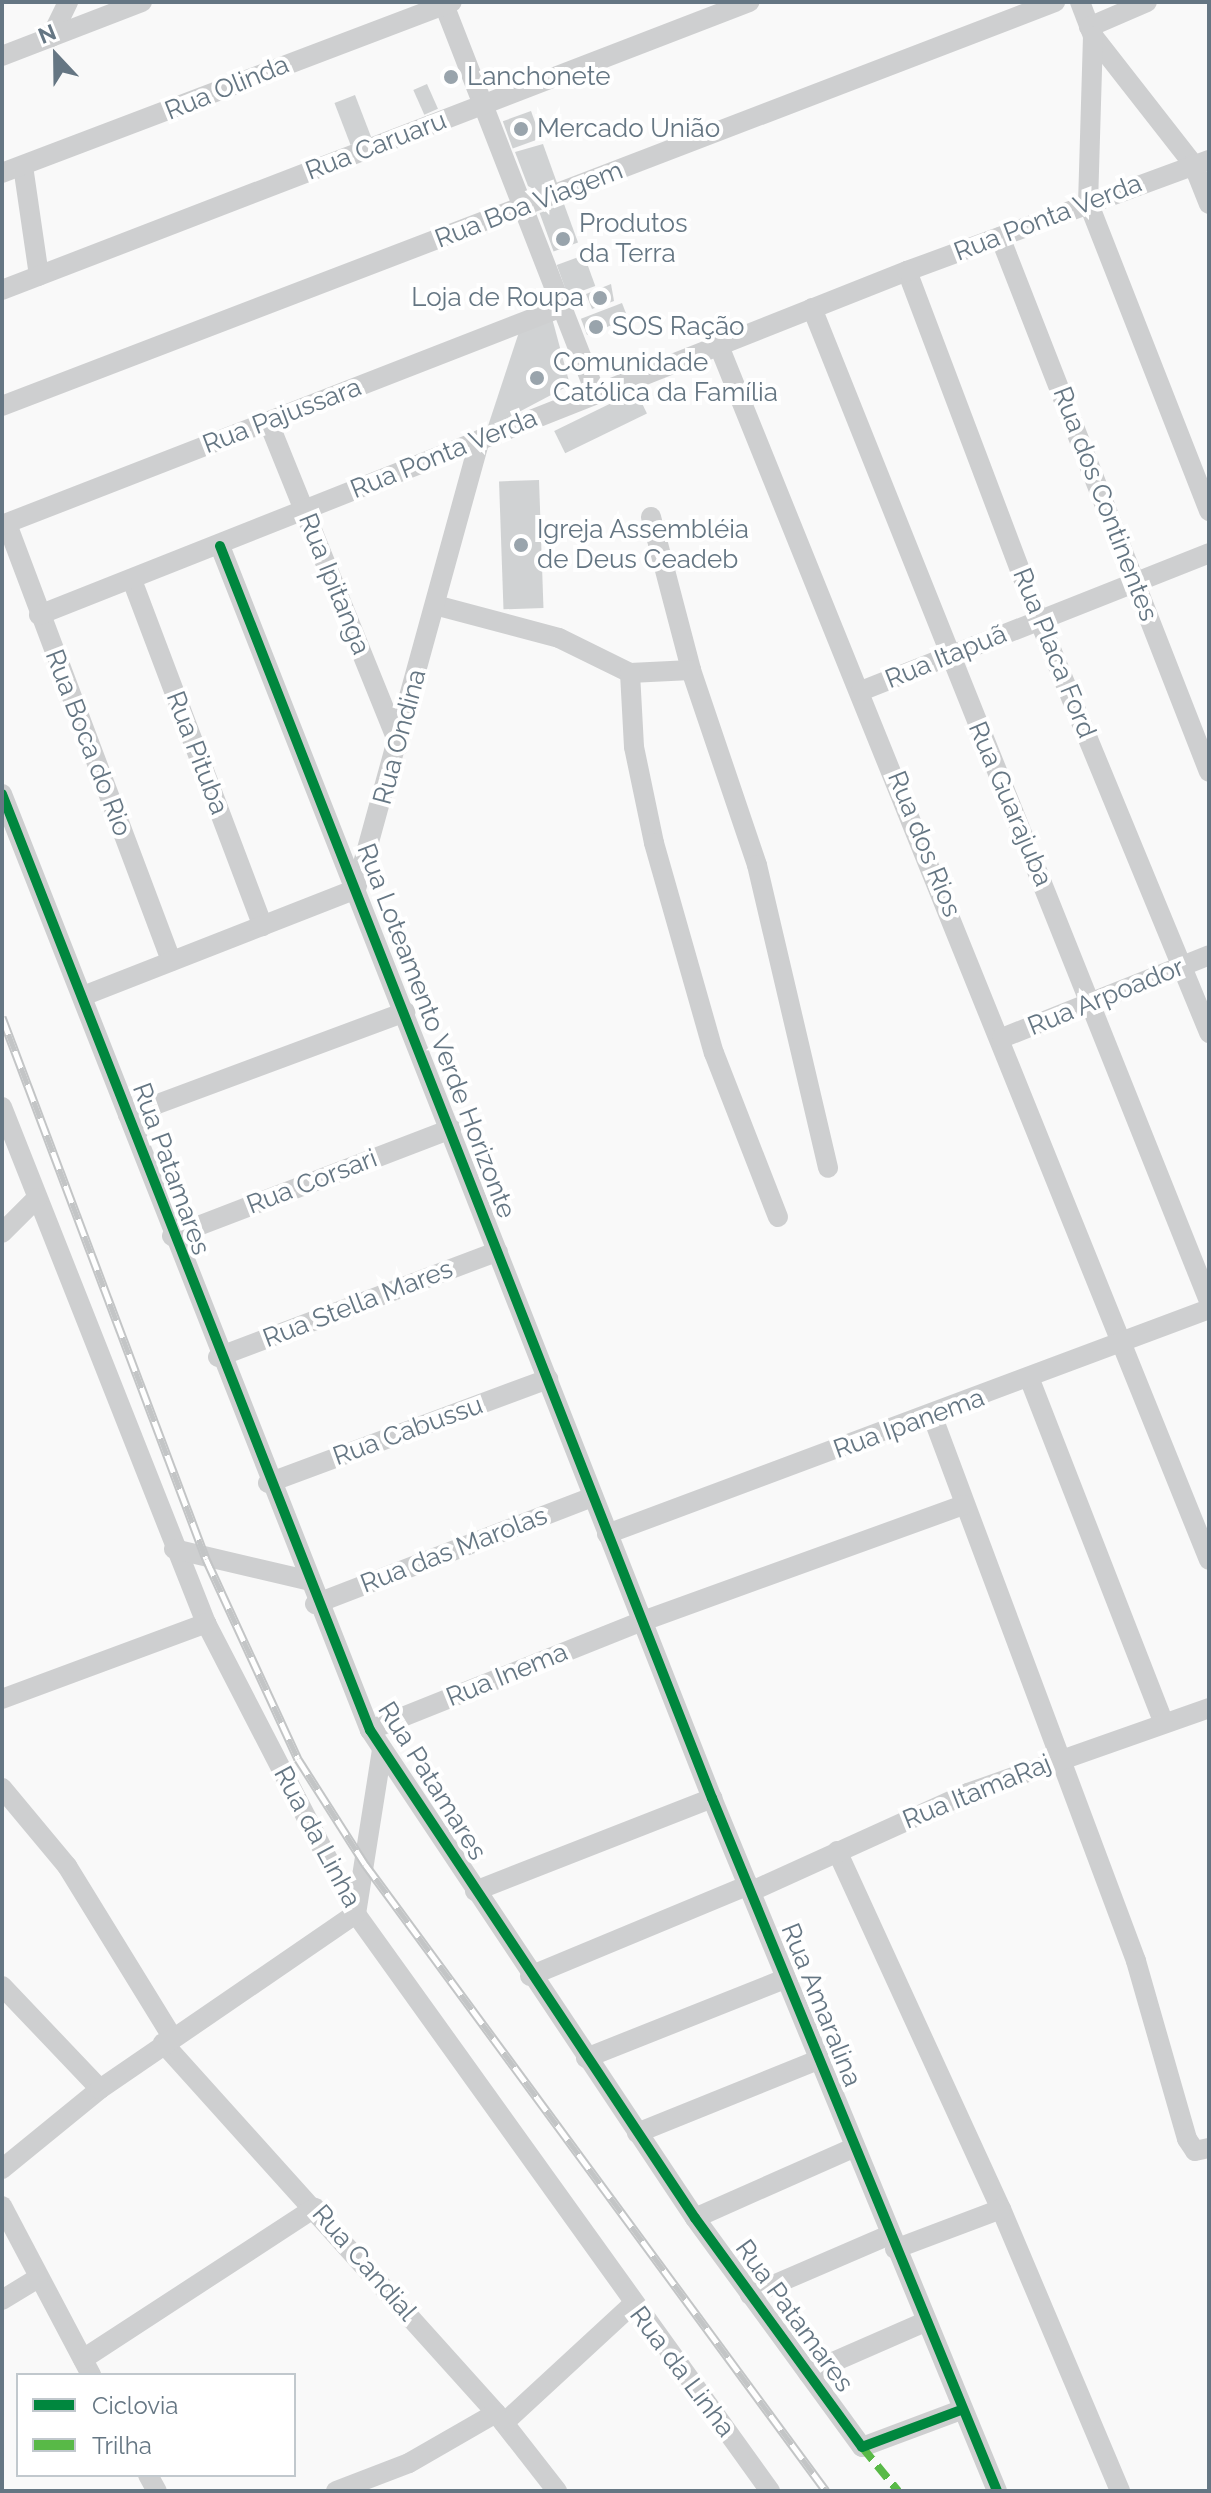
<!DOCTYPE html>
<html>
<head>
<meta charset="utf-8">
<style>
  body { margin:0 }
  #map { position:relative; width:1211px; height:2493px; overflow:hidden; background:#f9f9f9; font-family:Raleway,sans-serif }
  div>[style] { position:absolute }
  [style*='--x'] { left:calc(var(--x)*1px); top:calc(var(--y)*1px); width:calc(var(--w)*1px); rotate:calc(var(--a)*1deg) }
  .building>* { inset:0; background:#d0d2d3; transform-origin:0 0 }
  .street>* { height:20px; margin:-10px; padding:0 10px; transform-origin:10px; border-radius:10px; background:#cecfd0 }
  .rail>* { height:9px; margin-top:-4.5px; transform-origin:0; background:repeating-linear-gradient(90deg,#fff 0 18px,#c3c5c6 0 36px); box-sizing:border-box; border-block:2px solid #c3c5c6 }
  .quiet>* { height:8px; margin-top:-4px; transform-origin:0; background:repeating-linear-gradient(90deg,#58b947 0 16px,transparent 0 24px) }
  .cycleway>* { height:10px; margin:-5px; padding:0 5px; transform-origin:5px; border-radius:5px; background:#00873e }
  .dots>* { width:22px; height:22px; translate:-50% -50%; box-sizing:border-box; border:4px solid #fff; border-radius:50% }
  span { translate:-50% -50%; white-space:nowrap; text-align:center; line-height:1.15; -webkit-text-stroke:8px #fff; paint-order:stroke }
  .poi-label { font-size:26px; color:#657683 }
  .left { translate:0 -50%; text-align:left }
  .right { translate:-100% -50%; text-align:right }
  .street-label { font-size:26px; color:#657683 }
  .frame { position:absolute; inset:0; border:4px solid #657683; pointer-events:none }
  .legend { position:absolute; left:16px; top:2373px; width:280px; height:104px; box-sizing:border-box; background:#fff; border:2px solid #c1c8cd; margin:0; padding:10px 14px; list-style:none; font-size:24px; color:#657683 }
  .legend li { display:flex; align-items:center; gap:16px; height:40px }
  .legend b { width:40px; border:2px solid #c1c8cd }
  .north { position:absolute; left:16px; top:16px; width:80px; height:80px; -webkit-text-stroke:6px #fff; paint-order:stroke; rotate:338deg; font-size:22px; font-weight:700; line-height:32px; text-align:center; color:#657683 }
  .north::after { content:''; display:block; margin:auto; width:28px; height:36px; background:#657683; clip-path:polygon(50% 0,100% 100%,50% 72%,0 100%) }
</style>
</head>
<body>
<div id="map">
  <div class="building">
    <div style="left:427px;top:84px;width:27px;height:15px;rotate:66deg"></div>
    <div style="left:355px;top:95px;width:45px;height:22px;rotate:69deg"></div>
    <div style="left:531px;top:111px;width:29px;height:30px;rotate:70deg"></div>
    <div style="clip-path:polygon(543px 144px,557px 183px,539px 192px,528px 186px,515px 152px)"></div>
    <div style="left:564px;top:204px;width:41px;height:26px;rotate:70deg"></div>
    <div style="left:584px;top:255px;width:33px;height:29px;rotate:70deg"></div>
    <div style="clip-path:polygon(611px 284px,614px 301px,592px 309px,586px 294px)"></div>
    <div style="left:622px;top:303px;width:17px;height:44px;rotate:69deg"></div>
    <div style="clip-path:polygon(552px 318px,570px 385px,487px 429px,519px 332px)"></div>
    <div style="left:636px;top:391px;width:25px;height:91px;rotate:64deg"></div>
    <div style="left:539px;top:480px;width:128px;height:40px;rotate:88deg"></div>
  </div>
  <div class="street">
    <div style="--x:443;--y:2;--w:421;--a:68.7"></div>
    <div style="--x:1080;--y:2;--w:36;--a:69"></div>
    <div style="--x:1093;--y:36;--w:162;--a:52"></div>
    <div style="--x:1193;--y:164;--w:43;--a:68.2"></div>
    <div style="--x:1089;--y:27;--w:63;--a:-23.3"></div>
    <div style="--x:1093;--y:36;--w:166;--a:91.7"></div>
    <div style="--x:1088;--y:202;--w:332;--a:68.6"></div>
    <div style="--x:51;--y:37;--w:39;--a:-64"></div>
    <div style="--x:2;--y:56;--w:150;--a:-21.1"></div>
    <div style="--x:23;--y:166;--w:111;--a:81.7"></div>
    <div style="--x:2;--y:173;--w:481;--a:-20.8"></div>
    <div style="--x:1000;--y:237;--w:574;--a:68.66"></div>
    <div style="--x:907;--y:271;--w:373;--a:69.3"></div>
    <div style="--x:1039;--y:620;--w:447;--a:67.6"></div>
    <div style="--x:2;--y:290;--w:801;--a:-21.08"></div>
    <div style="--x:812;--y:308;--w:1069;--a:68.21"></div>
    <div style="--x:719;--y:346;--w:1309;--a:68.02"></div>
    <div style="--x:2;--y:406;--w:1128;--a:-20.99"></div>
    <div style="--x:268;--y:421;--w:350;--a:68"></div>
    <div style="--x:651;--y:517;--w:158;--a:75.3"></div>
    <div style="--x:691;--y:670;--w:206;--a:71.3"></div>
    <div style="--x:757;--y:865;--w:311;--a:76.8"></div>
    <div style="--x:7;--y:524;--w:467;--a:69.4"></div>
    <div style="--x:2;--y:525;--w:601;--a:-21.27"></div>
    <div style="--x:220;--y:546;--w:1345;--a:68.55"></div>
    <div style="--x:712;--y:1798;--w:749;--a:67.64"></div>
    <div style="--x:132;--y:580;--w:370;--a:69.3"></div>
    <div style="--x:435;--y:605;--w:128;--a:14.9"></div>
    <div style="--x:559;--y:638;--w:79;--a:26.2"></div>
    <div style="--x:630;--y:673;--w:61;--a:-2.8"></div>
    <div style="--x:39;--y:615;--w:934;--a:-21.62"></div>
    <div style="--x:907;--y:271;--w:322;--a:-20.2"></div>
    <div style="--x:630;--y:673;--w:74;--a:86.9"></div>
    <div style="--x:634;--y:747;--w:98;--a:78.2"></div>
    <div style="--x:654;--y:843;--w:218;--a:74.1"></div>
    <div style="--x:714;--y:1053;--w:176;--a:68.7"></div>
    <div style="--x:861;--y:691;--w:374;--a:-21.6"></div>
    <div style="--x:2;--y:794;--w:1006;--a:68.54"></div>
    <div style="--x:370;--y:1730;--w:586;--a:56.34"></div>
    <div style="--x:695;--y:2218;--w:283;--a:53.9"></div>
    <div style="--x:862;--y:2447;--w:106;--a:-20.5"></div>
    <div style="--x:83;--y:996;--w:293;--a:-21.4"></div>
    <div style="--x:356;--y:889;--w:466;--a:-74.6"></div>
    <div style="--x:1002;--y:1038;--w:223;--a:-21.8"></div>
    <div style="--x:2;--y:1107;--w:555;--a:68.43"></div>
    <div style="--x:206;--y:1623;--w:327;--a:62.7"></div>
    <div style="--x:356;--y:1914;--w:710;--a:54.34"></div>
    <div style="--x:128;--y:1115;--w:296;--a:-20.4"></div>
    <div style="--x:2;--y:1233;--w:49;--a:-45"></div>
    <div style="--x:172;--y:1236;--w:299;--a:-21"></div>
    <div style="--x:218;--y:1357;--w:299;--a:-20.7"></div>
    <div style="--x:1030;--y:1380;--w:367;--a:68.7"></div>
    <div style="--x:932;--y:1415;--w:583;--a:69.51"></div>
    <div style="--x:1136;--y:1961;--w:185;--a:74"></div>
    <div style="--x:1187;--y:2139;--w:14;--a:56"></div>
    <div style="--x:1195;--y:2151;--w:14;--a:-12"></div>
    <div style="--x:268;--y:1483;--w:299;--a:-20.4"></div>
    <div style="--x:607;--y:1534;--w:643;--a:-20.49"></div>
    <div style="--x:174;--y:1549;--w:136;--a:13.2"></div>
    <div style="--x:315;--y:1604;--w:298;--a:-21.1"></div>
    <div style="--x:2;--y:1699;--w:218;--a:-20.4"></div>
    <div style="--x:370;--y:1730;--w:294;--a:-21.8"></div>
    <div style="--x:643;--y:1621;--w:341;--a:-19.9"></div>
    <div style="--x:2;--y:1788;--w:102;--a:50.2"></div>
    <div style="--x:67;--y:1866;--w:201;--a:58.4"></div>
    <div style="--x:837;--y:1851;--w:394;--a:65.4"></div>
    <div style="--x:1001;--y:2209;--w:306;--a:67.1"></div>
    <div style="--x:475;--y:1891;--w:255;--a:-21.4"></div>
    <div style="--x:752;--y:1891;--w:237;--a:-24.4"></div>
    <div style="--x:968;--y:1793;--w:256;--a:-19.4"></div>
    <div style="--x:530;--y:1976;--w:237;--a:-22.6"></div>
    <div style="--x:2;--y:1986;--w:142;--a:46.4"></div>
    <div style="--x:163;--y:2043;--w:498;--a:48"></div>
    <div style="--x:496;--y:2413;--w:99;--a:52"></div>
    <div style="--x:586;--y:2058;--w:214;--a:-21.7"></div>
    <div style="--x:637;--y:2133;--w:197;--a:-22"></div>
    <div style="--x:2;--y:2169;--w:127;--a:-39.2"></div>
    <div style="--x:100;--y:2089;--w:310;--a:-34.4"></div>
    <div style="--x:356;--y:1914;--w:167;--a:-81"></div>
    <div style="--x:2;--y:2206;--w:191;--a:62.2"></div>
    <div style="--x:695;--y:2218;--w:175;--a:-23.9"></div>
    <div style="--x:895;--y:2249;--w:113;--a:-20.7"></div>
    <div style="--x:750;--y:2295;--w:151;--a:-23.3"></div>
    <div style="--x:2;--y:2300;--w:42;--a:-31.4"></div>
    <div style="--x:83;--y:2359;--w:277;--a:-33.1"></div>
    <div style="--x:808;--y:2373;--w:128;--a:-23.6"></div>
    <div style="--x:504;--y:2423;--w:174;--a:-42.7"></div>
    <div style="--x:148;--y:2475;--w:18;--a:61"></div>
    <div style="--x:336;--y:2491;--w:78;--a:-21"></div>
    <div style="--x:409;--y:2463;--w:100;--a:-29.9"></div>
  </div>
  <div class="rail">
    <div style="--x:2;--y:1017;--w:579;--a:69.37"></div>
    <div style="--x:206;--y:1559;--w:220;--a:65.3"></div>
    <div style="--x:298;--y:1759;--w:125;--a:57.5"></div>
    <div style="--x:365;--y:1864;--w:778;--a:53.67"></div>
  </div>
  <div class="quiet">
    <div style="--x:862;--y:2447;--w:57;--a:50.7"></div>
  </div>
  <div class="cycleway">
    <div style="--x:220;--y:546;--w:1345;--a:68.55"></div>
    <div style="--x:712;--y:1798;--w:749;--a:67.64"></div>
    <div style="--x:2;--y:794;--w:1006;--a:68.54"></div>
    <div style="--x:370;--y:1730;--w:586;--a:56.34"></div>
    <div style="--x:695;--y:2218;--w:283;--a:53.9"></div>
    <div style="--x:862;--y:2447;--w:106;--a:-20.5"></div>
  </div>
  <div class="dots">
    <div style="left:451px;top:77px;background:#99a4ac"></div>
    <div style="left:521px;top:129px;background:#99a4ac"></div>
    <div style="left:563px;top:239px;background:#99a4ac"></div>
    <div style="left:600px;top:298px;background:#99a4ac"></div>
    <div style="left:596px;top:327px;background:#99a4ac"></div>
    <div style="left:537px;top:378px;background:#99a4ac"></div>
    <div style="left:521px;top:545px;background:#99a4ac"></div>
  </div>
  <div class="poi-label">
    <span class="left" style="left:467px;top:77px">Lanchonete</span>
    <span class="left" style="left:537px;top:129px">Mercado União</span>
    <span class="left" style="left:579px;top:239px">Produtos<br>da Terra</span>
    <span class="right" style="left:584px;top:298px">Loja de Roupa</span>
    <span class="left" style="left:612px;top:327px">SOS Ração</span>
    <span class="left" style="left:553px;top:378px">Comunidade<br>Católica da Família</span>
    <span class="left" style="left:537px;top:545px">Igreja Assembléia<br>de Deus Ceadeb</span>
  </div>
  <div class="street-label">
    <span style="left:227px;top:88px;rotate:-22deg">Rua Olinda</span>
    <span style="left:376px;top:146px;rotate:-21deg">Rua Caruaru</span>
    <span style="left:529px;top:205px;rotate:-21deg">Rua Boa Viagem</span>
    <span style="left:1048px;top:218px;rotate:-21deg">Rua Ponta Verda</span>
    <span style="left:282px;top:416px;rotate:-21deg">Rua Pajussara</span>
    <span style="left:444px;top:454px;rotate:-22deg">Rua Ponta Verda</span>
    <span style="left:1105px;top:504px;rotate:69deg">Rua dos Continentes</span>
    <span style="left:334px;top:584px;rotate:68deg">Rua Ipitanga</span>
    <span style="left:1054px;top:653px;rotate:68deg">Rua Placa Ford</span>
    <span style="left:946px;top:657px;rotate:-22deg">Rua Itapuã</span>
    <span style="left:400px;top:737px;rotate:-75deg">Rua Ondina</span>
    <span style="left:88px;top:743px;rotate:69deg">Rua Boca do Rio</span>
    <span style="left:197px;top:753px;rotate:69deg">Rua Pituba</span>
    <span style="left:1010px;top:804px;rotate:67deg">Rua Guarajuba</span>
    <span style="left:924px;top:844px;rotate:68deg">Rua dos Rios</span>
    <span style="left:1106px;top:997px;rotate:-22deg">Rua Arpoador</span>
    <span style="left:436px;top:1031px;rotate:69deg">Rua Loteamento Verde Horizonte</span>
    <span style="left:171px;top:1169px;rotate:70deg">Rua Patamares</span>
    <span style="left:312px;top:1182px;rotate:-21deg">Rua Corsari</span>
    <span style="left:358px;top:1304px;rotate:-21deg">Rua Stella Mares</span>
    <span style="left:909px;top:1424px;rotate:-20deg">Rua Ipanema</span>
    <span style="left:408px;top:1431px;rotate:-20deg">Rua Cabussu</span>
    <span style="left:454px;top:1550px;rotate:-21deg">Rua das Marolas</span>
    <span style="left:507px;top:1675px;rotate:-22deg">Rua Inema</span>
    <span style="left:432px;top:1781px;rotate:58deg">Rua Patamares</span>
    <span style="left:977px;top:1792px;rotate:-22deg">Rua ItamaRaj</span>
    <span style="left:317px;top:1837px;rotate:62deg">Rua da Linha</span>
    <span style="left:821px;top:2005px;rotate:68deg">Rua Amaralina</span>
    <span style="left:364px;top:2263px;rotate:49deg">Rua Candial</span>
    <span style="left:794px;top:2316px;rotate:54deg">Rua Patamares</span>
    <span style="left:682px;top:2372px;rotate:53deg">Rua da Linha</span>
  </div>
  <div class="frame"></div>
  <ul class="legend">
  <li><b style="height:10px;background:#00873e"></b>Ciclovia</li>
  <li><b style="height:10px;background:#58b947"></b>Trilha</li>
  </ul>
  <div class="north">N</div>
</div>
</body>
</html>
